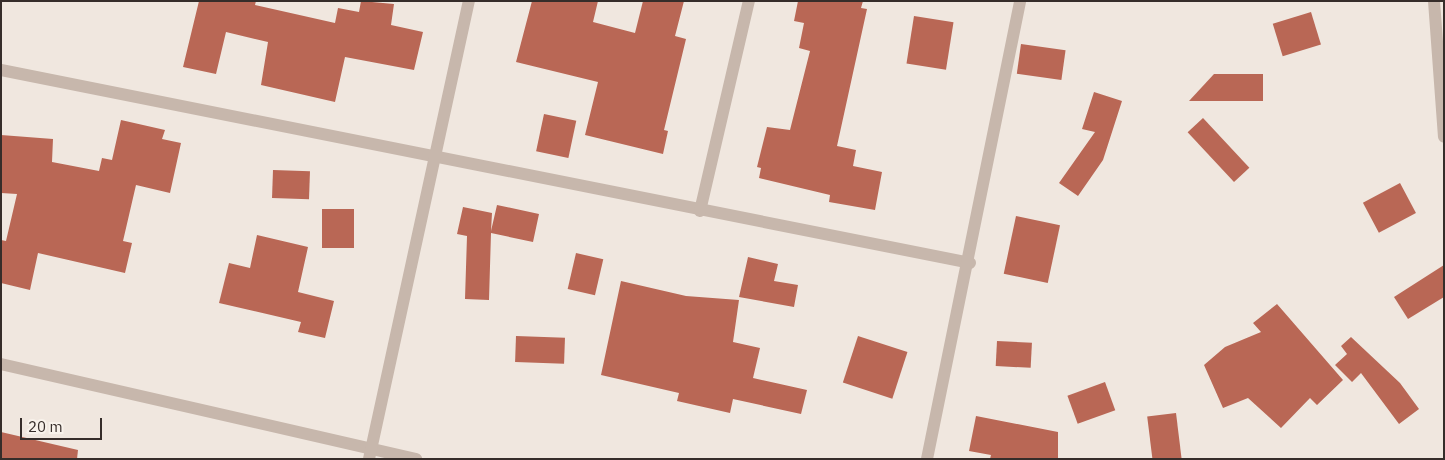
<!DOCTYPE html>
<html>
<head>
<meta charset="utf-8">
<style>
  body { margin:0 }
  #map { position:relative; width:1445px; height:460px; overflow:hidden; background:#f0e7df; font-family:"IBM Plex Sans",sans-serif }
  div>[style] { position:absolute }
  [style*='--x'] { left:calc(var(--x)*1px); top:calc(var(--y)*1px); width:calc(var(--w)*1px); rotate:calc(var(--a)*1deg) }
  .building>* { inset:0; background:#b96755; transform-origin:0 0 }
  .minor>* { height:12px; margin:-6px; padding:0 6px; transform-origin:6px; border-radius:6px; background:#c7b7ac }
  span { translate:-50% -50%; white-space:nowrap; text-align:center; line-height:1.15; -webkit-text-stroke:5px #f8f2eb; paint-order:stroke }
  .frame { position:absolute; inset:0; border:2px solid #362d2a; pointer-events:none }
  .scale { position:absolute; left:20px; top:418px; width:82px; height:22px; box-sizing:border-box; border:2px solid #362d2a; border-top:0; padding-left:6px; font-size:15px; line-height:18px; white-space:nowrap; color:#362d2a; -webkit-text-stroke:4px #f8f2eb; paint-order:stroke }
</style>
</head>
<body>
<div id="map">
  <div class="building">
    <div style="clip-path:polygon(199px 1px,256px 1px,255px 5px,335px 23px,338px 8px,359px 12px,361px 1px,394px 4px,391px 25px,423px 32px,414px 70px,345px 57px,335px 102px,261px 85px,268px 42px,226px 32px,216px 74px,183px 67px)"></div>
    <div style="clip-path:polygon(532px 1px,598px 1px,593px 22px,635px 33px,643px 1px,684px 1px,675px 36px,686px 39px,664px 130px,668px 131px,663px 154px,585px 135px,598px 82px,516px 62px)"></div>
    <div style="clip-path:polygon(798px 1px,863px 1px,861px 8px,867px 9px,837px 146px,856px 150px,853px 166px,882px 172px,875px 210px,829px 202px,830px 195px,759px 178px,761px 168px,757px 167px,767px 127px,790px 130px,810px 51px,799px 48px,804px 23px,794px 21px)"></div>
    <div style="left:1311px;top:12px;width:34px;height:40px;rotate:73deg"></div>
    <div style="left:914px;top:16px;width:40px;height:48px;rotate:9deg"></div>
    <div style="left:1021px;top:44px;width:45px;height:30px;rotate:8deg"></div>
    <div style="clip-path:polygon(1214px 74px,1263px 74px,1263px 101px,1189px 101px)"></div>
    <div style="clip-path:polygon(1094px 92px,1122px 101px,1103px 160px,1078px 196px,1059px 183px,1095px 132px,1082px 129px)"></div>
    <div style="left:544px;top:114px;width:33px;height:38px;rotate:12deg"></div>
    <div style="left:1203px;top:118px;width:68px;height:21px;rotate:47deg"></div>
    <div style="clip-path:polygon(121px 120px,165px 130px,162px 139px,181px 143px,170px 193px,136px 185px,123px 241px,132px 243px,125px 273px,38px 253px,30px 290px,1px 283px,1px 240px,6px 241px,17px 194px,1px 193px,1px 135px,53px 139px,52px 162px,99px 171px,102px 158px,112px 160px)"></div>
    <div style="left:273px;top:170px;width:37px;height:28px;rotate:2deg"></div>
    <div style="left:1400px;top:183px;width:34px;height:42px;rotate:62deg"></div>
    <div style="clip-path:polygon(497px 205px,539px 214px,533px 242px,491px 233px,489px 300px,465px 299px,467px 236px,457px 234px,463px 207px,492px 213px,491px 231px)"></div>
    <div style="left:322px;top:209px;width:32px;height:39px"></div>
    <div style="left:1016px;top:216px;width:45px;height:59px;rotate:12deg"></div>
    <div style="clip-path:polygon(257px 235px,308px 247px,298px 292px,334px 301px,325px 338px,298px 332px,301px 322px,219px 303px,229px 263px,250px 268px)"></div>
    <div style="left:576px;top:253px;width:28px;height:37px;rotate:13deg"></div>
    <div style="clip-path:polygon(748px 257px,778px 264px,774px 281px,798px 285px,794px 307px,739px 297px)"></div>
    <div style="clip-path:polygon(1444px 265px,1444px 297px,1408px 319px,1394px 297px)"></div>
    <div style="clip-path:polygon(621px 281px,686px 296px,739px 300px,733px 342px,760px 348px,753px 378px,807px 390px,801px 414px,733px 399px,730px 413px,677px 401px,679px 393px,601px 375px)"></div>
    <div style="clip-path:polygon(1277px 304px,1343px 380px,1317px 405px,1310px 398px,1281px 428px,1248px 398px,1223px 408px,1204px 365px,1225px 347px,1261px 332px,1253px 323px)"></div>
    <div style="left:516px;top:336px;width:49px;height:26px;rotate:2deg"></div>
    <div style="left:858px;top:336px;width:52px;height:49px;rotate:18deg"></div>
    <div style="clip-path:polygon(1351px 337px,1400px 383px,1419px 409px,1399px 424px,1361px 373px,1352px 382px,1335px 365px,1347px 354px,1341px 346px)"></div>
    <div style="left:997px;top:341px;width:35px;height:25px;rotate:3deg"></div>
    <div style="left:1105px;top:382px;width:30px;height:40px;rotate:70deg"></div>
    <div style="left:1176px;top:413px;width:46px;height:29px;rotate:83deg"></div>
    <div style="clip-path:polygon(976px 416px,1058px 432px,1058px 459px,990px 459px,991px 455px,969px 451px)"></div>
    <div style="clip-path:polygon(1px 432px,78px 450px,77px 459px,1px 459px)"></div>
  </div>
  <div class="minor">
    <div style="--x:1434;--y:1;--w:136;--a:85.8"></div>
    <div style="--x:1;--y:70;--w:988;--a:11.26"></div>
    <div style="--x:700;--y:211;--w:216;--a:-76.9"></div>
    <div style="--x:1;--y:364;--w:426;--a:12.9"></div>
    <div style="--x:369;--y:459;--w:469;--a:-77.7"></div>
    <div style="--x:927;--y:459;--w:467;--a:-78.5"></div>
  </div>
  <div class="frame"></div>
  <div class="scale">20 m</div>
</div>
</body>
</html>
